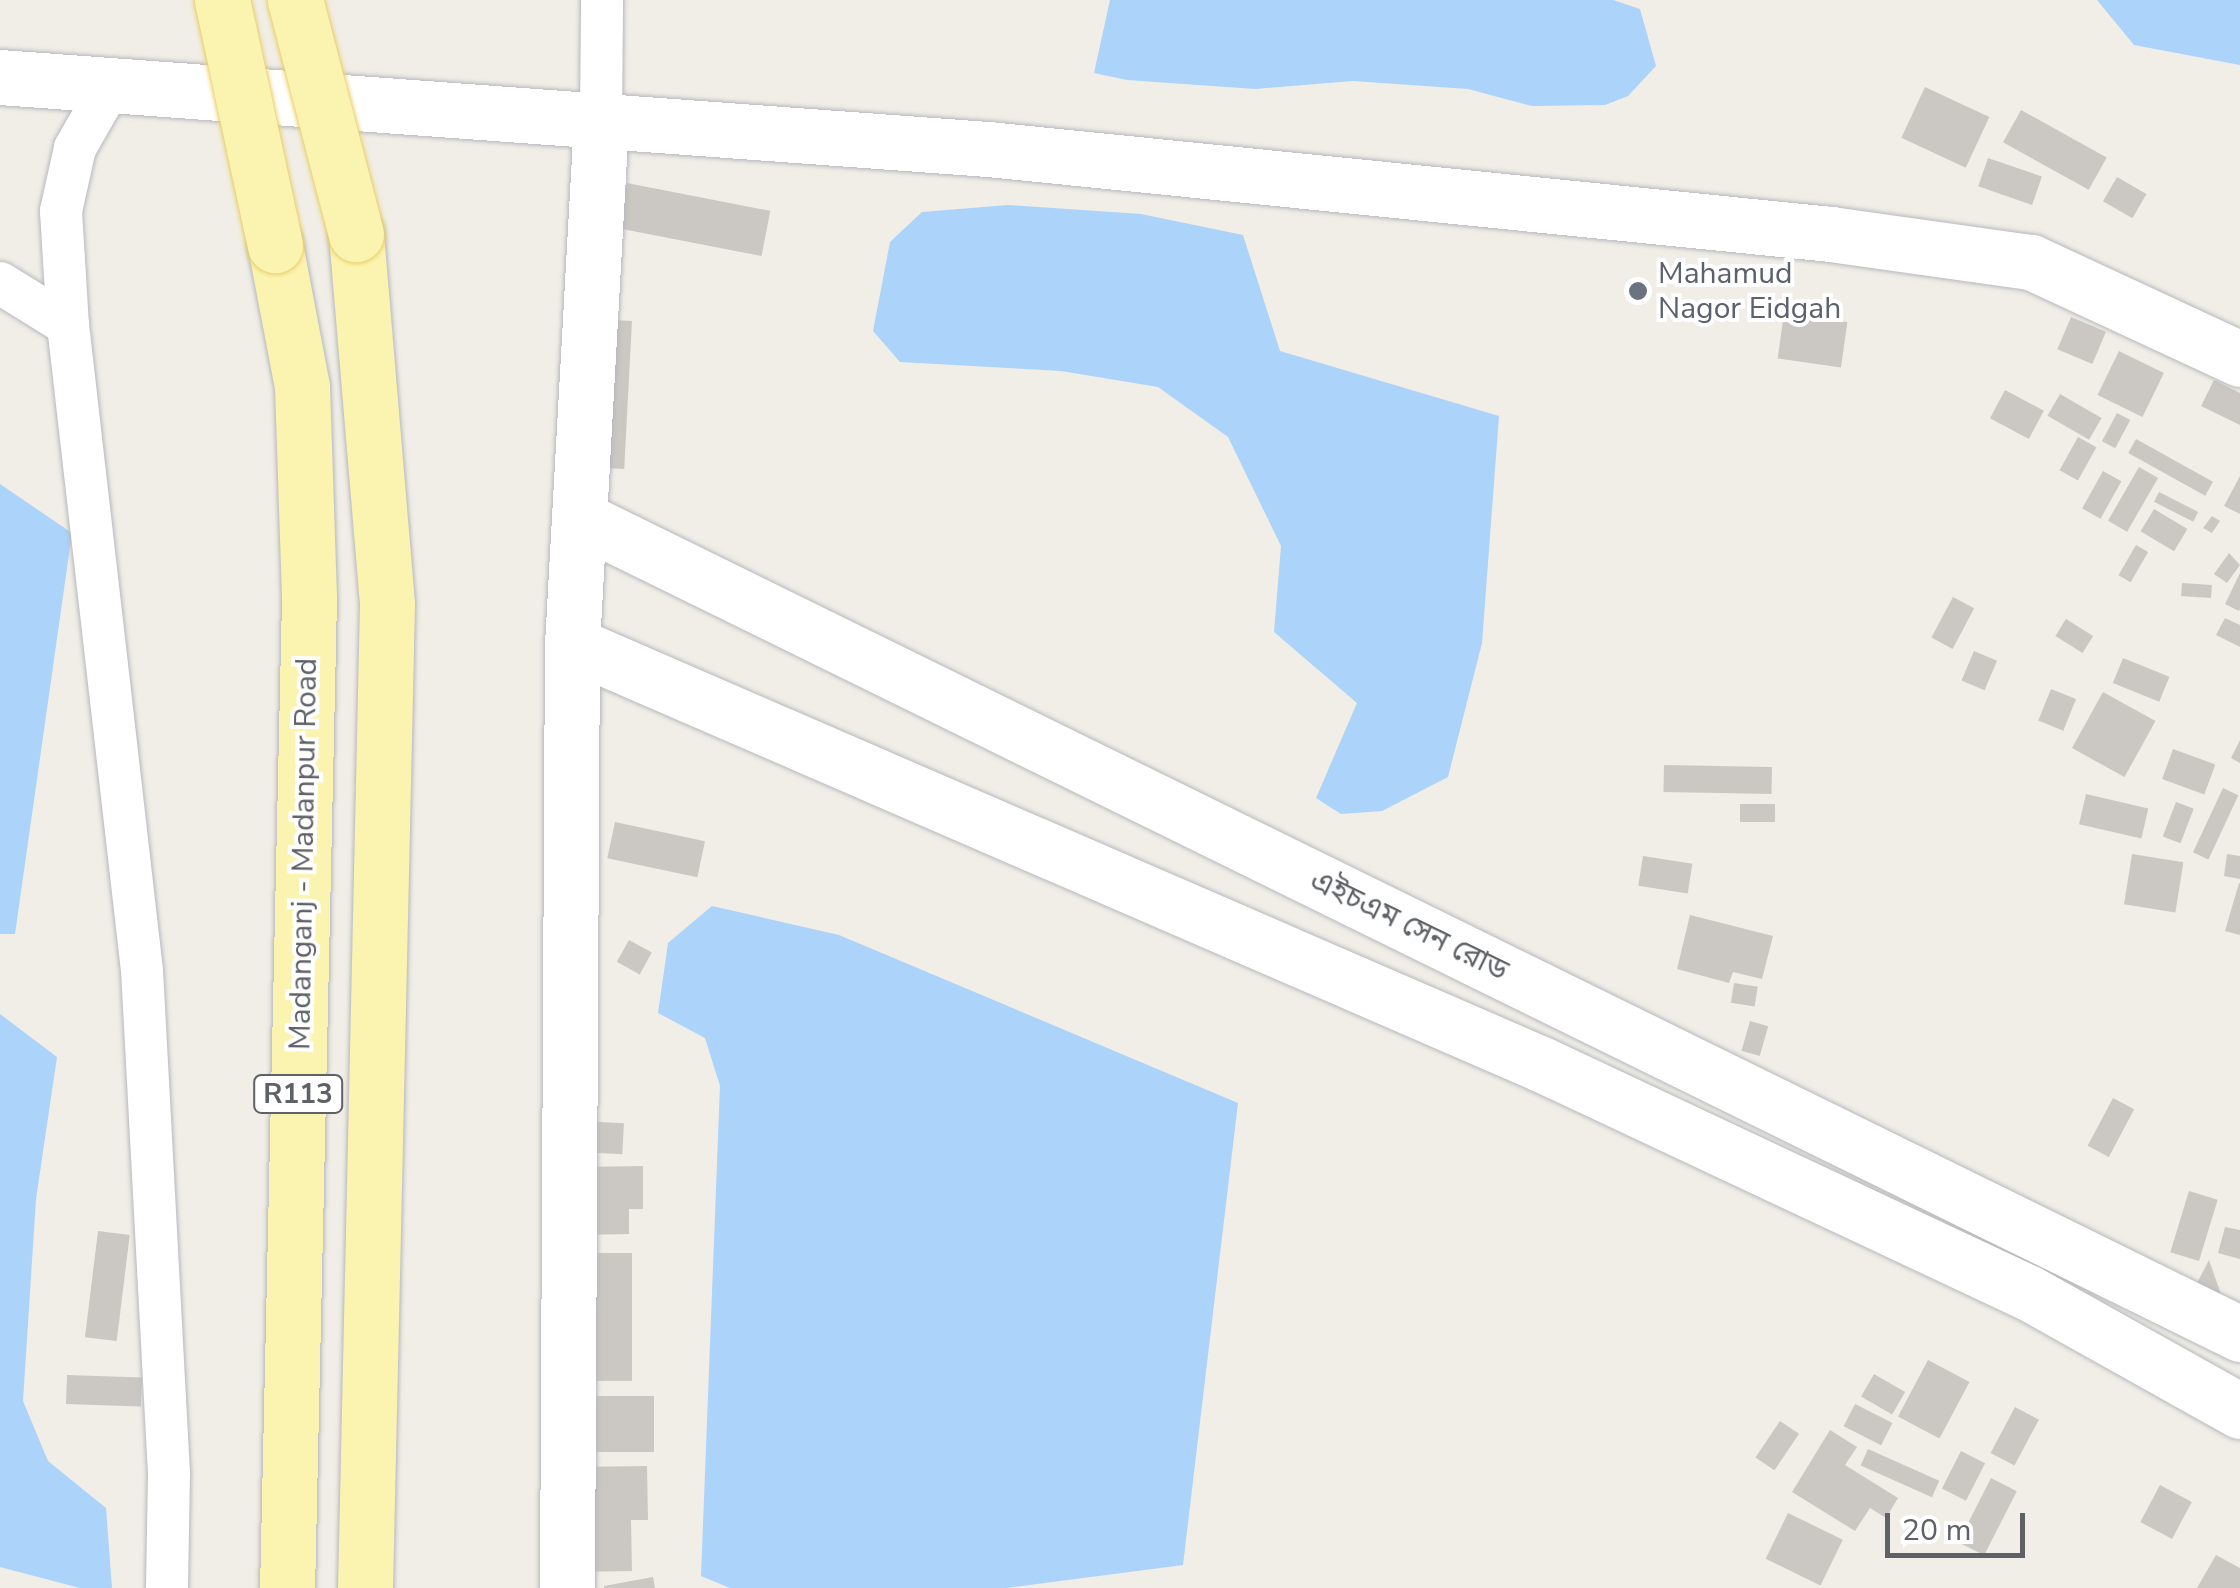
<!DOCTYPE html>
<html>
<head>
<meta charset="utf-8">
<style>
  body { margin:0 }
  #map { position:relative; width:2240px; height:1588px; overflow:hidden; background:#f0eee7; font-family:"Nunito Sans","Noto Sans Bengali",sans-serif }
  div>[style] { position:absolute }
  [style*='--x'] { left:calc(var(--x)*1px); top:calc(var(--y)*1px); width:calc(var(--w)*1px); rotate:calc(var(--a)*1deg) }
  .water>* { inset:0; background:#acd3fa }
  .building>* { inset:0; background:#cbc8c4; transform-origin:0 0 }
  .roads { filter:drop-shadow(0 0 2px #b7b8bc) drop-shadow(0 0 2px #b7b8bc) }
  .street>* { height:42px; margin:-21px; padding:0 21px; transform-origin:21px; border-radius:21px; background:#fff }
  .secondary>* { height:55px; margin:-27.5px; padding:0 27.5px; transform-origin:27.5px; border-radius:27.5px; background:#fff }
  .primary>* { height:55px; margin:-27.5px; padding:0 27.5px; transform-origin:27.5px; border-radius:27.5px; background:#fbf4b1 }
  .bridges { filter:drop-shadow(0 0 2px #eace65) drop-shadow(0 0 2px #eace65) }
  .primary-bridge>* { height:55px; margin:-27.5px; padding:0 27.5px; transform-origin:27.5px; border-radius:27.5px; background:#fbf4b1 }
  .dots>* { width:28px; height:28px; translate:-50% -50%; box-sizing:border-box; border:5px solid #fff; border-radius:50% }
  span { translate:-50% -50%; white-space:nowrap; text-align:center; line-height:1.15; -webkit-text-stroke:8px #fff; paint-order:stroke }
  .shield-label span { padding:2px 8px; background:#fff; border:2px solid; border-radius:8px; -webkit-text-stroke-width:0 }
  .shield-label { font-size:28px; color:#5e6166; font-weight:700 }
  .worship-label { font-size:30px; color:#5b616d }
  .left { translate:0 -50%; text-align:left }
  .street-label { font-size:30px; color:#5e6166 }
  .scale { position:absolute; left:1885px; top:1513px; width:140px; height:45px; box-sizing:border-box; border:5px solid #5e6166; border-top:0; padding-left:12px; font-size:30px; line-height:35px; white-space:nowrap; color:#5e6166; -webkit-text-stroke:8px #fff; paint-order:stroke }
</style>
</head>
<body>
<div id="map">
  <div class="water">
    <div style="clip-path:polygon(1110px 0,1613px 0,1640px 9px,1656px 66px,1628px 96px,1605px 105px,1532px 106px,1468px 89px,1353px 81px,1255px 89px,1127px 80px,1094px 73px)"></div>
    <div style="clip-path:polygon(2097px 0,2240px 0,2240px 65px,2134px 45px)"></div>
    <div style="clip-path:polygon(1008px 205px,1141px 214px,1243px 235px,1280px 351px,1499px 416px,1482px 643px,1448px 777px,1382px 811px,1341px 814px,1316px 798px,1357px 703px,1274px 632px,1281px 546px,1228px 437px,1158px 387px,1061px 371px,900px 362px,873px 331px,890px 242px,922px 212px)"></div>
    <div style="clip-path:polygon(0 484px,72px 533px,15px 934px,0 934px)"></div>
    <div style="clip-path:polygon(712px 906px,839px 935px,1238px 1103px,1183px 1565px,1006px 1588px,730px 1588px,701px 1576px,720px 1086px,705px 1038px,658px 1013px,668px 943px)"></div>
    <div style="clip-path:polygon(0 1014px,57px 1057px,36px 1199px,23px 1401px,48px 1461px,106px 1508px,112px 1588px,80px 1588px,0 1567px)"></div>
  </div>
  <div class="building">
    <div style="left:1925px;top:87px;width:71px;height:56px;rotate:25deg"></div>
    <div style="left:2021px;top:110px;width:98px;height:37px;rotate:29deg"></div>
    <div style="left:1988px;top:158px;width:57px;height:30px;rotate:19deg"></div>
    <div style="left:2117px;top:177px;width:34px;height:28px;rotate:30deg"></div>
    <div style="left:627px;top:183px;width:146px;height:46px;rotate:11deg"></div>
    <div style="left:1784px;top:313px;width:64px;height:46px;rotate:8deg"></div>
    <div style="left:2071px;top:317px;width:38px;height:35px;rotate:23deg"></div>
    <div style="left:611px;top:320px;width:21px;height:148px;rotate:3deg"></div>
    <div style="left:2119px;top:351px;width:50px;height:49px;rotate:26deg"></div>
    <div style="clip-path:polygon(2214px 380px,2240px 393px,2240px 425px,2201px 406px)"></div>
    <div style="left:2005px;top:390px;width:44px;height:32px;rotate:28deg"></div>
    <div style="left:2060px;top:394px;width:48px;height:25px;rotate:30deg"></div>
    <div style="left:2117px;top:413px;width:15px;height:32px;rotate:28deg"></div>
    <div style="left:2078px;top:437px;width:21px;height:38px;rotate:29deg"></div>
    <div style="left:2136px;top:439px;width:88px;height:16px;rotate:29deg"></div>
    <div style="left:2139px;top:467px;width:22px;height:62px;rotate:30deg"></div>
    <div style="left:2103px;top:471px;width:21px;height:43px;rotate:29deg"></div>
    <div style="clip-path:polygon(2240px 476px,2240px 514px,2224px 506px)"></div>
    <div style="left:2159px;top:492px;width:44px;height:11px;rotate:27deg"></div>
    <div style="left:2154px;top:509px;width:39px;height:26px;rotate:31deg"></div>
    <div style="clip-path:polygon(2212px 516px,2220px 521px,2212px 533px,2203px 528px)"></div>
    <div style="left:2136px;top:545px;width:14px;height:35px;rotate:30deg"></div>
    <div style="clip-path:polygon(2229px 553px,2240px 565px,2227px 583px,2214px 574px)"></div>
    <div style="clip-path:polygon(2240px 573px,2240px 609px,2239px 611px,2225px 604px)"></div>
    <div style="left:2182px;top:583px;width:30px;height:13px;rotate:4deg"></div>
    <div style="left:1953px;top:597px;width:24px;height:46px;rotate:28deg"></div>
    <div style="clip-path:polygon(2225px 618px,2240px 625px,2240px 647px,2216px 635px)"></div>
    <div style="left:2066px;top:619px;width:32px;height:20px;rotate:32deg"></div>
    <div style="left:1974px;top:651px;width:25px;height:32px;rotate:23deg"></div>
    <div style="left:2123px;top:658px;width:50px;height:27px;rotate:22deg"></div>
    <div style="left:2051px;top:689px;width:27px;height:34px;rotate:22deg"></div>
    <div style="left:2103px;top:692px;width:60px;height:64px;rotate:29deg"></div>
    <div style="clip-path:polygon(2240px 740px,2240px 763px,2231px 758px)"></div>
    <div style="left:2173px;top:749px;width:45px;height:32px;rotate:20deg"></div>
    <div style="left:1664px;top:765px;width:108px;height:27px;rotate:1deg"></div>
    <div style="left:2223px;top:788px;width:17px;height:71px;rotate:25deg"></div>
    <div style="left:2086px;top:794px;width:64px;height:31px;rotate:13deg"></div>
    <div style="left:2176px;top:802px;width:19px;height:37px;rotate:21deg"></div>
    <div style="left:1740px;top:804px;width:35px;height:18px"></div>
    <div style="left:615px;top:822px;width:92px;height:37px;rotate:12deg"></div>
    <div style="left:2132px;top:854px;width:52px;height:51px;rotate:9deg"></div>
    <div style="clip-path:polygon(2227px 854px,2240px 856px,2240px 879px,2224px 876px)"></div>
    <div style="left:1643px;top:856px;width:50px;height:30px;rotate:9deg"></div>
    <div style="clip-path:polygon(2239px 883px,2240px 883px,2240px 935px,2225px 931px)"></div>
    <div style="clip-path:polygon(1690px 915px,1773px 936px,1762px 979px,1733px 972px,1729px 983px,1677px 969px)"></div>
    <div style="left:629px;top:940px;width:26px;height:25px;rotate:29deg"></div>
    <div style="left:1734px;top:983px;width:24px;height:20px;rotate:9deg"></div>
    <div style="left:1750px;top:1021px;width:19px;height:31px;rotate:16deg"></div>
    <div style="left:2113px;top:1098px;width:24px;height:54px;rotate:28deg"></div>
    <div style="left:580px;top:1121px;width:44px;height:31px;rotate:3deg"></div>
    <div style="clip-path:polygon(643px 1166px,643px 1209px,629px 1209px,629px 1234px,579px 1235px,578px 1167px)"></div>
    <div style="left:2189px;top:1191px;width:30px;height:64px;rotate:17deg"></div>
    <div style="clip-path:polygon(2225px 1227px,2240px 1230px,2240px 1259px,2218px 1253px)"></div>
    <div style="left:98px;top:1231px;width:32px;height:107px;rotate:7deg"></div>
    <div style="left:577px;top:1253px;width:55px;height:128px"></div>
    <div style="clip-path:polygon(2209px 1260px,2224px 1303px,2195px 1287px)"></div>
    <div style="left:1928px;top:1360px;width:47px;height:64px;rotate:28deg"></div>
    <div style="left:1874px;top:1374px;width:36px;height:26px;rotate:30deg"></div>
    <div style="left:67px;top:1375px;width:75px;height:29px;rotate:2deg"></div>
    <div style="left:654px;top:1396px;width:56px;height:77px;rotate:90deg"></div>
    <div style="left:1855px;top:1404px;width:42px;height:25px;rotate:27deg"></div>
    <div style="left:2015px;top:1407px;width:27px;height:52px;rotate:28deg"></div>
    <div style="left:1780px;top:1421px;width:23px;height:44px;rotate:34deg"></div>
    <div style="clip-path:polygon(1830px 1430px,1857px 1447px,1845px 1465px,1898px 1498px,1886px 1518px,1870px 1508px,1855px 1531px,1792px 1492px)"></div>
    <div style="left:1868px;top:1449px;width:78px;height:18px;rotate:24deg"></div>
    <div style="left:1961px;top:1451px;width:27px;height:42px;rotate:27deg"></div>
    <div style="clip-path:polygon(647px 1466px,648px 1520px,631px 1520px,632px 1571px,575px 1572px,573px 1467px)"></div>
    <div style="left:1991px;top:1478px;width:29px;height:72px;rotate:27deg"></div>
    <div style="left:2160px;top:1485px;width:36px;height:42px;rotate:28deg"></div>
    <div style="left:1788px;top:1513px;width:61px;height:51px;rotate:26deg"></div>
    <div style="clip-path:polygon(2216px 1555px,2240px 1568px,2240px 1588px,2197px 1588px)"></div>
    <div style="clip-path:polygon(653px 1577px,655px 1588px,604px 1588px,604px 1586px)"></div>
  </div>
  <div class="roads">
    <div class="street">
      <div style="--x:111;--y:85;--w:73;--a:119.7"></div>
      <div style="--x:75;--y:148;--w:65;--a:102.5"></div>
      <div style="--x:61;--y:211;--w:114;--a:86.5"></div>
      <div style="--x:68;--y:325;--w:649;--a:83.46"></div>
      <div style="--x:142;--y:970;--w:504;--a:86.93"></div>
      <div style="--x:169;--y:1473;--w:115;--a:91"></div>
      <div style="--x:601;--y:120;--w:120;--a:-89.5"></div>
      <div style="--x:0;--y:283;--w:80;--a:31.7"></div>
    </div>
    <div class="secondary">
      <div style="--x:0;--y:77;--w:991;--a:4.17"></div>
      <div style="--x:988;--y:149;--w:847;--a:5.76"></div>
      <div style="--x:1831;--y:234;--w:202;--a:8"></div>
      <div style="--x:2031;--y:262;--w:230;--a:24.9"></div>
      <div style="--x:579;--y:518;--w:1851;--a:26.16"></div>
      <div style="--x:572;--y:644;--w:1056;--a:23.43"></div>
      <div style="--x:1541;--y:1064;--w:539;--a:25.14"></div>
      <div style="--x:2029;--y:1293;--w:242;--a:29.2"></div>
      <div style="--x:567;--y:1588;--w:944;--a:-89.7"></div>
      <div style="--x:572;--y:644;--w:525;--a:-86.83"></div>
    </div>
    <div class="primary">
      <div style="--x:356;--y:234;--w:371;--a:85.2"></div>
      <div style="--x:387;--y:604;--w:984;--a:91.28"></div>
      <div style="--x:275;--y:245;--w:144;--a:79.2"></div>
      <div style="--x:302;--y:386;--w:213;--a:88.1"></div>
      <div style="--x:309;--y:599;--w:989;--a:91.27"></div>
    </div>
  </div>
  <div class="bridges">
    <div class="primary-bridge">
      <div style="--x:222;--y:0;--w:251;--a:77.8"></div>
      <div style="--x:295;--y:0;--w:242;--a:75.4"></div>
    </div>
  </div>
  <div class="dots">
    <div style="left:1638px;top:291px;background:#6b7280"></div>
  </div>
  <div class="shield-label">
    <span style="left:298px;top:1094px">R113</span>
  </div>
  <div class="worship-label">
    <span class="left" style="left:1658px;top:291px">Mahamud<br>Nagor Eidgah</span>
  </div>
  <div class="street-label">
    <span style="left:304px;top:854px;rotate:-89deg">Madanganj - Madanpur Road</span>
    <span style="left:1409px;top:926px;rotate:26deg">এইচএম সেন রোড</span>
  </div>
  <div class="scale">20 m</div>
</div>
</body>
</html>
